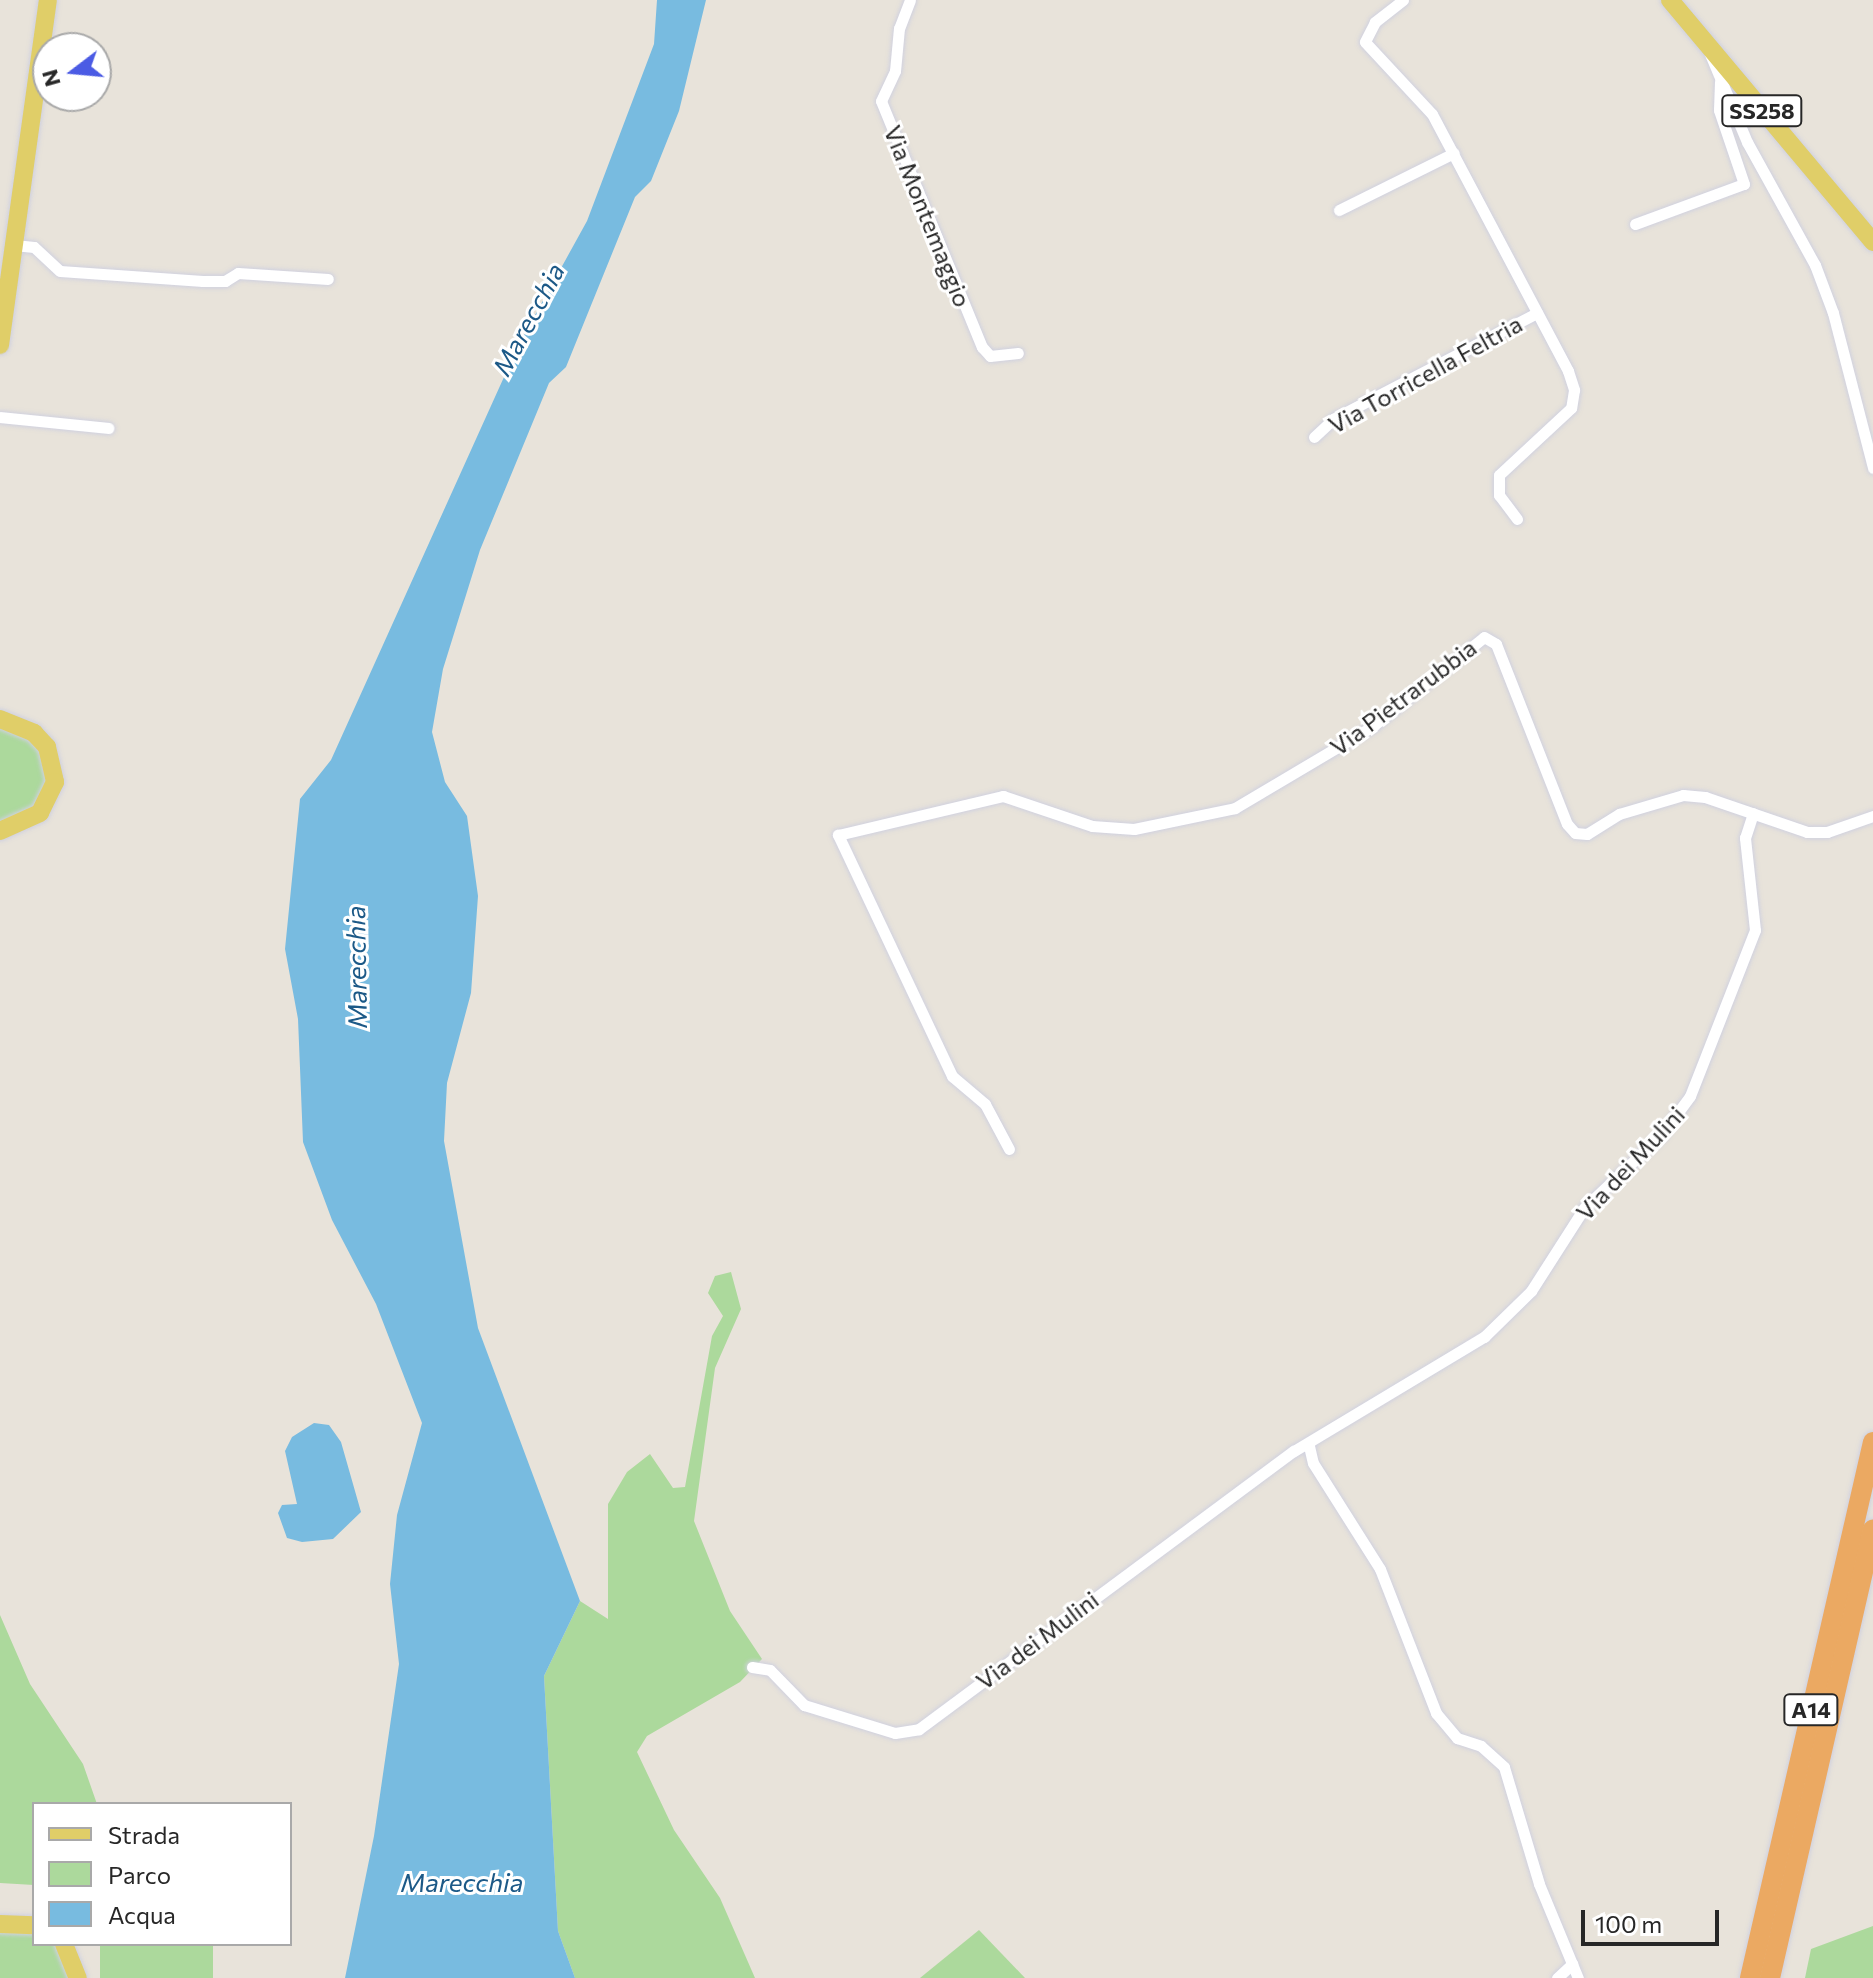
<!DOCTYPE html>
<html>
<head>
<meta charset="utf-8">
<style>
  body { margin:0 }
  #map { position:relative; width:1873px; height:1978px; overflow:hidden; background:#e8e3da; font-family:Commissioner,sans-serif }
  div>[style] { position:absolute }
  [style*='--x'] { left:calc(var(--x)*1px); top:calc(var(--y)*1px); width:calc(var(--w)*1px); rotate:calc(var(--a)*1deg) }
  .green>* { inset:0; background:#acd99c; transform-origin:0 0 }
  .water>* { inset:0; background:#78bbe0 }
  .roads { filter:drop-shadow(0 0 2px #d0d1df) drop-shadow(0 0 2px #d0d1df) }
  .street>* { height:11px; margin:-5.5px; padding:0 5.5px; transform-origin:5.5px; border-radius:5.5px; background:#fff }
  .primary>* { height:18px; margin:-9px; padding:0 9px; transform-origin:9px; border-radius:9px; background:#e0ce68 }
  .highway>* { height:20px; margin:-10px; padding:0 10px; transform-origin:10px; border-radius:10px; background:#eba962 }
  span { translate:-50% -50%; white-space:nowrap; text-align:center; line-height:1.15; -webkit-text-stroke:6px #fff; paint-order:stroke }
  .shield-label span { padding:2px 6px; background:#fff; border:2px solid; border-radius:6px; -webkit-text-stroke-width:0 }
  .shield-label { font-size:22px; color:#272727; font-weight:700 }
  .street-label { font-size:24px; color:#272727 }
  .water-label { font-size:26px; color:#1c5987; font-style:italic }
  .legend { position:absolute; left:32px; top:1802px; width:260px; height:144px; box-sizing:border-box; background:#fff; border:2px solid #a9a9a9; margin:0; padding:10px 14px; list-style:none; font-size:24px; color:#272727 }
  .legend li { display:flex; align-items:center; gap:16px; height:40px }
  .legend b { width:40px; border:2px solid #a9a9a9 }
  .north { position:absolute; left:32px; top:32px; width:80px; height:80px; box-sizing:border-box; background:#fff; border:2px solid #a9a9a9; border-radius:50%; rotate:254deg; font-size:22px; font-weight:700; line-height:32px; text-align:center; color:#272727 }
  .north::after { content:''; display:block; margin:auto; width:28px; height:36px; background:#4b5be4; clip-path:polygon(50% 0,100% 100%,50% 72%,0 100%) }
  .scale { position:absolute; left:1581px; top:1910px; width:138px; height:36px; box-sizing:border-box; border:4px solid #272727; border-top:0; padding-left:10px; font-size:24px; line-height:28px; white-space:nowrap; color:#272727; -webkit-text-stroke:6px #fff; paint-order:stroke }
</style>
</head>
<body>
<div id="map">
  <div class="green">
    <div style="clip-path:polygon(0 727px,25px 736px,40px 750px,48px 773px,43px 798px,29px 815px,0 823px)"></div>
    <div style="clip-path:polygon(731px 1272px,741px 1309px,715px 1368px,694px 1521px,730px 1611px,762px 1659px,740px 1682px,647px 1736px,637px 1752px,674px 1830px,720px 1898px,755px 1978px,575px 1978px,558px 1931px,544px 1676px,580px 1601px,608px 1619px,608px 1504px,627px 1472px,650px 1454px,673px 1488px,685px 1487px,712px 1336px,723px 1316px,708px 1293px,715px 1276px)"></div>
    <div style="clip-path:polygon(0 1615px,30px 1684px,83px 1764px,97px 1804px,34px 1804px,34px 1885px,0 1883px)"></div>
    <div style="clip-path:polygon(1873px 1926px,1873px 1978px,1805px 1978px,1811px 1949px)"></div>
    <div style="clip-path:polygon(979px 1930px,1025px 1978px,920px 1978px)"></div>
    <div style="clip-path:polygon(0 1931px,34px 1931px,34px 1944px,56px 1944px,72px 1978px,0 1978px)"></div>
    <div style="left:100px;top:1944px;width:113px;height:34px"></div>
  </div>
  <div class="water">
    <div style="clip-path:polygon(657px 0,706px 0,679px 111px,651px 181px,635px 197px,566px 367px,549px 383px,480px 550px,443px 669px,432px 732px,445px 782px,467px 816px,478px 896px,471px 993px,447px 1083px,444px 1141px,478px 1328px,580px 1601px,544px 1676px,558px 1931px,575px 1978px,345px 1978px,374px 1836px,399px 1664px,390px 1584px,397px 1515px,422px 1423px,376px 1304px,332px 1220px,303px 1142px,298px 1019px,285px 949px,300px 799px,331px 760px,518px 346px,587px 221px,654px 44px)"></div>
    <div style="clip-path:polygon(314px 1423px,329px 1425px,341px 1442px,361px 1512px,333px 1539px,302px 1542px,287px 1538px,278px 1513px,282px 1505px,297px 1504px,285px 1451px,292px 1437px)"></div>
  </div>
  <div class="roads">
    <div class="street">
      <div style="--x:910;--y:0;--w:30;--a:111"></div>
      <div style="--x:899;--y:28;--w:43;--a:95.3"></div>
      <div style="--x:895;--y:71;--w:33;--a:115"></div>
      <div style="--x:881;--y:101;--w:266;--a:67.7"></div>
      <div style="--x:982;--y:347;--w:12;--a:48"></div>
      <div style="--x:990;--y:356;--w:28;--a:-6"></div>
      <div style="--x:1403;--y:0;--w:36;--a:142"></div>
      <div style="--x:1375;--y:22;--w:22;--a:117"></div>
      <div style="--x:1365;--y:42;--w:98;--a:47.1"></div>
      <div style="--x:1432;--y:114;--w:291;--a:62.1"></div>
      <div style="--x:1568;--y:371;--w:20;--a:72"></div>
      <div style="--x:1574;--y:390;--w:18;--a:99"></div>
      <div style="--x:1571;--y:408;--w:98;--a:137.1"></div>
      <div style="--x:1499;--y:475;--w:20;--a:90"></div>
      <div style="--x:1499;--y:495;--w:30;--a:53"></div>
      <div style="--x:1710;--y:54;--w:95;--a:67.2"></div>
      <div style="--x:1747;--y:142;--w:141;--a:61.1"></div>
      <div style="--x:1815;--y:265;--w:51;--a:69.4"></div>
      <div style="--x:1833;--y:313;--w:160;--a:75.5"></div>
      <div style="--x:1339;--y:210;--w:128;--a:-26.4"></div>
      <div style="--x:1635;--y:224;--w:116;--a:-20.2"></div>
      <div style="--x:1744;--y:184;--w:78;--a:-108.7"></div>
      <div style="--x:1719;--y:110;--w:28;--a:-88"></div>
      <div style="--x:14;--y:245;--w:20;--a:6"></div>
      <div style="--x:34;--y:247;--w:35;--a:43"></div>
      <div style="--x:60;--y:271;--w:143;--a:4"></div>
      <div style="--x:203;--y:281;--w:22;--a:0"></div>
      <div style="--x:225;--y:281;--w:15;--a:-32"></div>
      <div style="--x:238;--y:273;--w:90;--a:3.8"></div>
      <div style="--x:0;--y:417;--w:109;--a:5.8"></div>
      <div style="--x:1314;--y:437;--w:26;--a:-43"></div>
      <div style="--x:1333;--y:419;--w:230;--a:-27.5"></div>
      <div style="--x:1009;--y:1149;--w:51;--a:-118.1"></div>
      <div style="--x:985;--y:1104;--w:43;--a:-139.7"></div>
      <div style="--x:952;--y:1076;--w:267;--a:-115.3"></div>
      <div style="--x:838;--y:835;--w:170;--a:-13.3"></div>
      <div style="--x:1003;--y:796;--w:94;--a:18.6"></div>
      <div style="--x:1092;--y:826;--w:42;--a:4.1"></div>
      <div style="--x:1134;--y:829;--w:103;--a:-11.7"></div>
      <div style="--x:1235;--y:808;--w:161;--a:-30.7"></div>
      <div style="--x:1373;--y:726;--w:142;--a:-38.7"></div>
      <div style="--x:1484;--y:637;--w:14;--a:30"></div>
      <div style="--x:1496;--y:644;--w:193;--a:68.5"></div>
      <div style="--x:1567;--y:824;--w:12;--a:48"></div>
      <div style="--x:1575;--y:833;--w:12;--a:5"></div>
      <div style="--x:1587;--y:834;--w:38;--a:-32"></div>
      <div style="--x:1619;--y:814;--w:67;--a:-16.5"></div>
      <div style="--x:1683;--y:795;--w:22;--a:5"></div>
      <div style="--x:1705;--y:797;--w:108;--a:18.9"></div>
      <div style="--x:1807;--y:832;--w:20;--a:0"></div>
      <div style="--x:1827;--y:832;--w:49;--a:-19.2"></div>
      <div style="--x:1309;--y:1446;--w:17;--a:77"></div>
      <div style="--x:1313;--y:1463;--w:125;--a:57.7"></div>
      <div style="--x:1380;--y:1569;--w:155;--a:68.7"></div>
      <div style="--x:1436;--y:1713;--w:33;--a:50"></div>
      <div style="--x:1457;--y:1738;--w:25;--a:18"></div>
      <div style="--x:1481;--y:1746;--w:31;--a:42"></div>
      <div style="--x:1504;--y:1767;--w:122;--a:73.3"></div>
      <div style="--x:1539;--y:1884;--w:102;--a:67.5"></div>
      <div style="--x:752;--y:1667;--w:18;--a:9"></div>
      <div style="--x:770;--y:1670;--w:49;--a:45.8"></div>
      <div style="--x:804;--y:1705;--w:95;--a:17.1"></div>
      <div style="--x:895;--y:1733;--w:24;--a:-9"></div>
      <div style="--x:919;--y:1729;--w:467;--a:-36.6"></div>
      <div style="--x:1294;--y:1451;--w:222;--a:-31"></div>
      <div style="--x:1484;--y:1337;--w:66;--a:-44.4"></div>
      <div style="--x:1531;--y:1291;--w:98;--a:-57.4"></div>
      <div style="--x:1584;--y:1208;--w:108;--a:-43.5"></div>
      <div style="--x:1662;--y:1134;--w:47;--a:-53.6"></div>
      <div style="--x:1690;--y:1096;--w:178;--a:-68.6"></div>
      <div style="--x:1755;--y:930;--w:93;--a:-96.2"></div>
      <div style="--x:1745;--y:838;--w:26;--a:-72"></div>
      <div style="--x:1557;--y:1978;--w:21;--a:-43"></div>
    </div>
    <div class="primary">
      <div style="--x:1670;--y:0;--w:316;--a:50"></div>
      <div style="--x:0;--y:345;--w:348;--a:-82.1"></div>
      <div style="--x:0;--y:719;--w:37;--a:22"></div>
      <div style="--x:34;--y:733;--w:19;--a:47"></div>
      <div style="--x:47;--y:747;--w:36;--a:77"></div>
      <div style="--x:55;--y:782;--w:34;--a:116"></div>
      <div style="--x:40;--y:813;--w:44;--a:155.8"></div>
      <div style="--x:0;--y:1924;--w:34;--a:2"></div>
      <div style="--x:64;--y:1944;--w:37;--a:68"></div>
    </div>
    <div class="highway">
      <div style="--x:1750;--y:1978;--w:550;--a:-77.08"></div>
      <div style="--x:1770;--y:1978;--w:460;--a:-77.1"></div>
    </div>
  </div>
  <div class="shield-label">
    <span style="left:1762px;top:111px">SS258</span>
    <span style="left:1811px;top:1710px">A14</span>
  </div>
  <div class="street-label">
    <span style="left:928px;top:216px;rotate:68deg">Via Montemaggio</span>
    <span style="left:1425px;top:374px;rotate:-29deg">Via Torricella Feltria</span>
    <span style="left:1403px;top:697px;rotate:-37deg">Via Pietrarubbia</span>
    <span style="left:1630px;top:1163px;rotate:-47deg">Via dei Mulini</span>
    <span style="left:1037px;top:1640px;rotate:-37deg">Via dei Mulini</span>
  </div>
  <div class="water-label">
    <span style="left:528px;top:319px;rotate:-62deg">Marecchia</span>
    <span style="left:356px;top:967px;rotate:-91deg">Marecchia</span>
    <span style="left:462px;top:1882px">Marecchia</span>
  </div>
  <ul class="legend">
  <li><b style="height:10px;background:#e0ce68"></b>Strada</li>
  <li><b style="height:22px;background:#acd99c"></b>Parco</li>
  <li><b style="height:22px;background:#78bbe0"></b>Acqua</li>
  </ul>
  <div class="north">N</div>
  <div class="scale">100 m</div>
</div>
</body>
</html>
